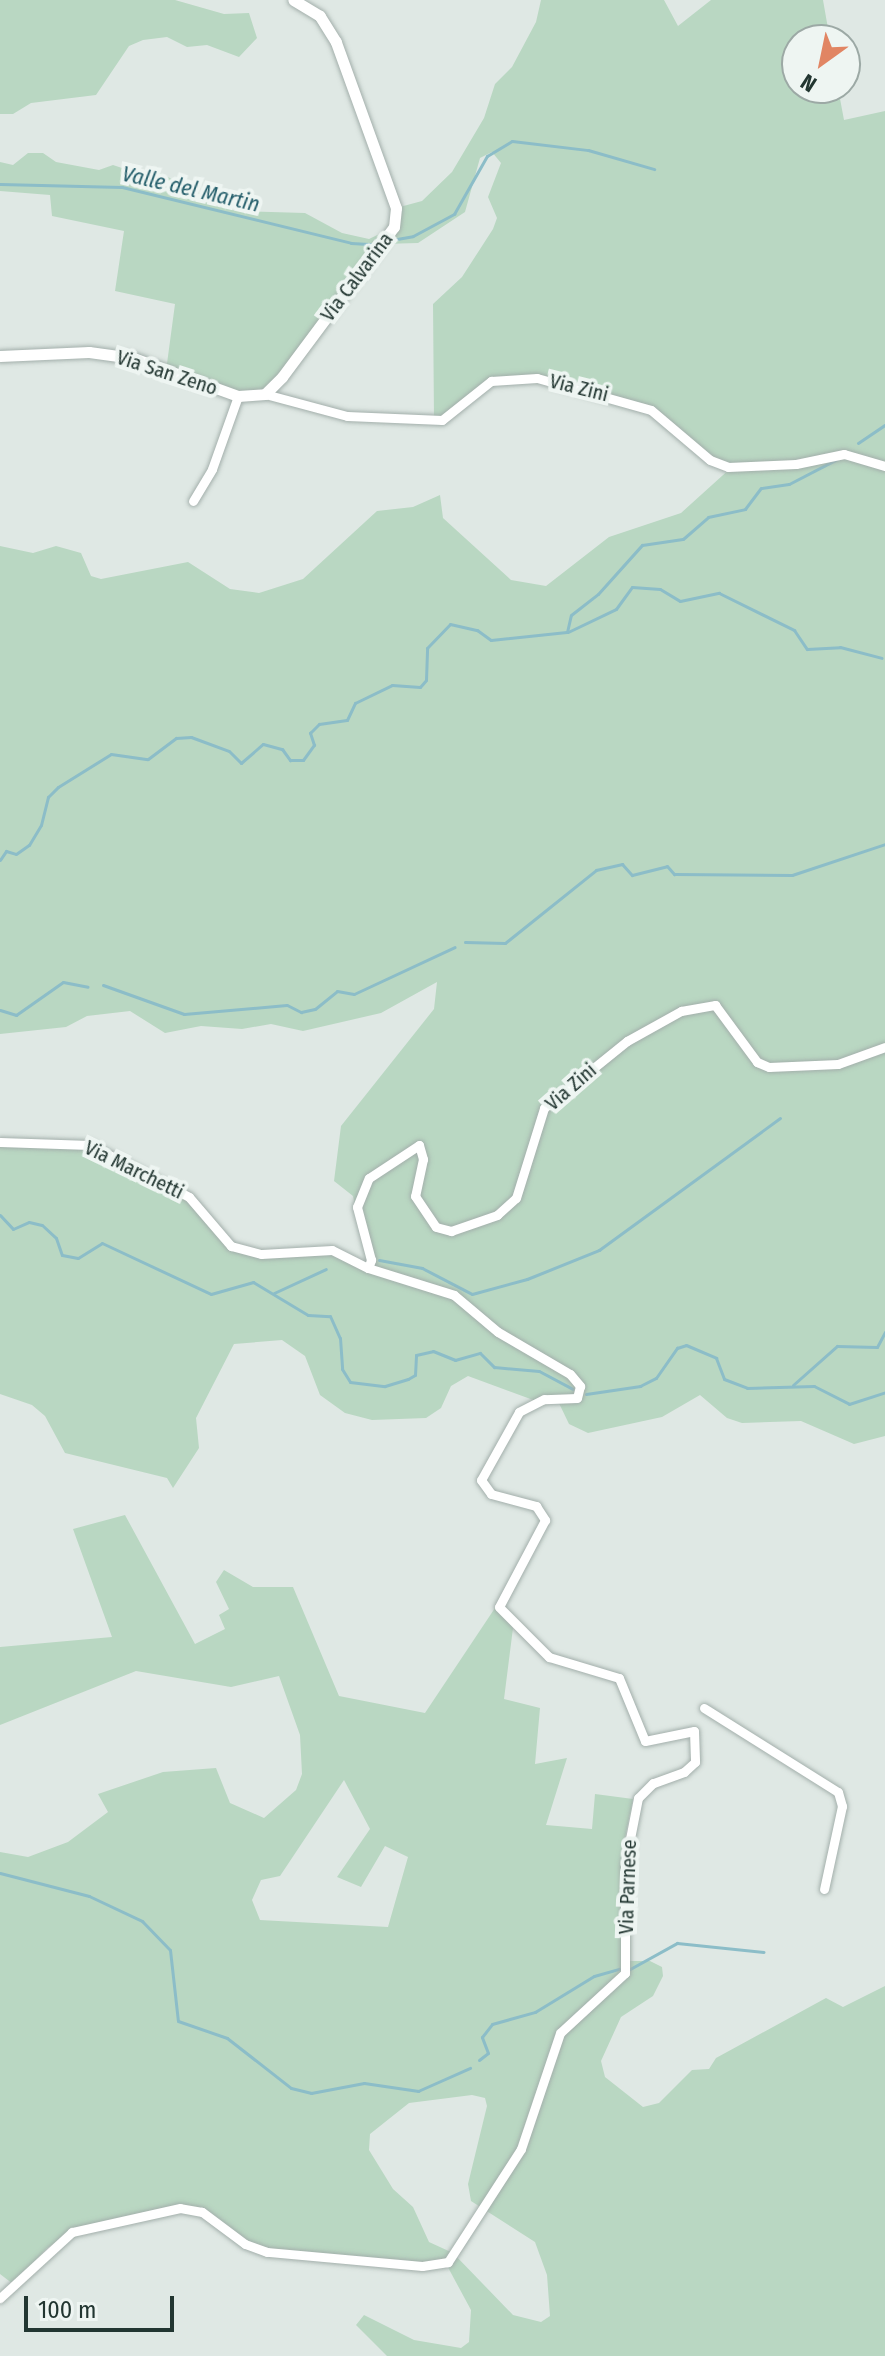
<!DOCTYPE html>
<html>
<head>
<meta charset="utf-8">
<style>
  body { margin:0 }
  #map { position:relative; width:885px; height:2356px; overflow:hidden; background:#dfe8e4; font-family:"Fira Sans Condensed",sans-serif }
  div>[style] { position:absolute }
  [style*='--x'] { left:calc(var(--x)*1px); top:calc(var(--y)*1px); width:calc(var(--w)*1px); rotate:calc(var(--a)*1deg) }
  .green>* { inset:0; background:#b9d7c2 }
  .stream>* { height:3px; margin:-1.5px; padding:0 1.5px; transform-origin:1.5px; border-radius:1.5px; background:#8cbdc8 }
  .roads { filter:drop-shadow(0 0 2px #a3afab) drop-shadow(0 0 2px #a3afab) }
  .minor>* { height:9px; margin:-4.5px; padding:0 4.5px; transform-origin:4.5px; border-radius:4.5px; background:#fff }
  .tertiary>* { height:11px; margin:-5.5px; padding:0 5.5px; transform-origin:5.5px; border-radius:5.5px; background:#fff }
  span { translate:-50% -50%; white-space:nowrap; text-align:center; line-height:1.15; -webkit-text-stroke:8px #eef5f2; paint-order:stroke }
  .street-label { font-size:20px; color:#223631 }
  .water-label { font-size:22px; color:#235d6a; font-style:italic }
  .north { position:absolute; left:781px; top:24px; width:80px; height:80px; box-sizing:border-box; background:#eef5f2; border:2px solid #9ca9a5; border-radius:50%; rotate:213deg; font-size:22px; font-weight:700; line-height:32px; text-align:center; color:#223631 }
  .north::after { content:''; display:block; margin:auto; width:28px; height:36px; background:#e18563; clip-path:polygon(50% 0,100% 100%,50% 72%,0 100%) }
  .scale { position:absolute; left:24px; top:2296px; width:150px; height:36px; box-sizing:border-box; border:4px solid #223631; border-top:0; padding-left:10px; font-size:24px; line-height:28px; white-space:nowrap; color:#223631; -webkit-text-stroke:6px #eef5f2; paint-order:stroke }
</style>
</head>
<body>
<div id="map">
  <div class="green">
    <div style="clip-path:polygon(0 0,175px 0,224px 14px,249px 13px,257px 38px,239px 57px,207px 45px,187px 47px,167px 37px,143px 40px,129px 46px,96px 95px,31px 103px,13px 114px,0 114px)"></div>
    <div style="clip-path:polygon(541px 0,664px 0,678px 26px,711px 0,823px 0,830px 40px,797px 40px,797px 88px,838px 88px,844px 120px,885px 111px,885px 1436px,854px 1444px,801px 1421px,742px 1423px,727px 1418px,700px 1395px,662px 1417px,588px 1433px,569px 1424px,557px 1399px,536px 1401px,468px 1376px,451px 1386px,441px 1408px,426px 1418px,372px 1420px,345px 1413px,320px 1395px,305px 1356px,282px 1340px,234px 1344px,196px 1418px,199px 1448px,173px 1488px,167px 1478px,65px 1453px,45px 1416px,32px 1405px,0 1394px,0 1143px,79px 1143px,186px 1197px,233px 1250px,321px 1249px,369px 1267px,353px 1196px,334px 1181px,341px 1126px,434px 1009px,437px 982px,381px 1013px,303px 1031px,271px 1024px,242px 1029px,201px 1026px,165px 1033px,130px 1011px,87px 1016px,66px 1027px,0 1034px,0 546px,33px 553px,56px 546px,81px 553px,91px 576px,101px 579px,188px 562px,230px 589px,259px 593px,303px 579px,377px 511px,413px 507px,440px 495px,443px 518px,511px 580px,546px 586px,609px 537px,681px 513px,733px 466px,709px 458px,652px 412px,563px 385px,502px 378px,457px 411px,434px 419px,433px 304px,462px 277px,493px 229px,497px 218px,488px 197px,501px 163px,492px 152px,480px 158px,465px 212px,418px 243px,382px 244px,265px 394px,238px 396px,166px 371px,175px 304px,115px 291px,124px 231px,52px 216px,50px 195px,0 191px,0 162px,13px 165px,28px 153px,43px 153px,56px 162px,99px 170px,113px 165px,140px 174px,160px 173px,235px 211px,305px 213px,342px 233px,369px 239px,394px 227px,396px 208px,422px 201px,452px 172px,484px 118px,495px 84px,512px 67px,536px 22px)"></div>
    <div style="clip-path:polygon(evenodd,125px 1515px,195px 1644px,225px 1629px,219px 1615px,229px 1609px,216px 1582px,224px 1570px,253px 1587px,293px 1587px,339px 1696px,425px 1713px,497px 1605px,513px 1628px,504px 1699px,540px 1708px,535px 1764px,567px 1758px,546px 1825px,592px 1829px,595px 1794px,633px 1799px,624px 1843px,626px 1961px,650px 1961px,662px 1967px,663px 1976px,653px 1996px,621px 2017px,601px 2061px,605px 2077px,643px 2107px,659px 2103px,692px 2070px,709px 2069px,716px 2058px,826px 1998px,843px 2007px,885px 1986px,885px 2356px,387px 2356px,356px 2325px,364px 2315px,414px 2340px,461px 2348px,469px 2342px,471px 2310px,444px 2260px,425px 2266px,269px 2253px,189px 2209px,80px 2228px,47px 2248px,13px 2284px,0 2274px,0 1852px,28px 1857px,68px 1842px,108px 1812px,98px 1794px,163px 1772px,216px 1768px,230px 1803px,264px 1818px,296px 1790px,302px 1774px,300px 1735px,279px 1676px,231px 1687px,136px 1671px,0 1725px,0 1647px,112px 1637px,73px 1529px,125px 1515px,344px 1780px,370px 1829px,337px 1877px,361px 1887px,385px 1846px,408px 1857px,388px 1927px,260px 1920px,252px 1900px,261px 1880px,280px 1876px,344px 1780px,125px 1515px,472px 2095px,485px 2098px,487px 2106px,468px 2184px,471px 2201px,535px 2242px,547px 2275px,550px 2316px,541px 2322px,513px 2315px,453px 2253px,429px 2242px,413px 2207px,393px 2189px,369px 2150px,370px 2134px,409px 2103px,472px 2095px)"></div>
  </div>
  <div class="stream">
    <div style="--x:0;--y:184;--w:122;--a:1.4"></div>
    <div style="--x:122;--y:187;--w:236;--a:13.7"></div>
    <div style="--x:351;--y:243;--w:22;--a:3"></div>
    <div style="--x:391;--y:240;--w:22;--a:-10"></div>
    <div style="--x:413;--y:236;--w:47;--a:-28.2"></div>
    <div style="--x:454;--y:214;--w:67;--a:-60.4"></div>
    <div style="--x:487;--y:156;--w:29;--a:-31"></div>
    <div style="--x:512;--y:141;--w:77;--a:6.8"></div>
    <div style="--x:588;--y:150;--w:69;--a:16.1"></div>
    <div style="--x:858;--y:443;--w:32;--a:-34"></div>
    <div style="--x:568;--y:632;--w:53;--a:-25.6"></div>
    <div style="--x:616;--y:609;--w:27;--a:-54"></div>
    <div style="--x:632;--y:587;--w:28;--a:4"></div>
    <div style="--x:660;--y:589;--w:23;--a:31"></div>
    <div style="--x:680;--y:601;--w:40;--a:-12"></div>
    <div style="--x:719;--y:593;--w:84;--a:26.3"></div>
    <div style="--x:794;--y:630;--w:23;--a:56"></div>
    <div style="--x:807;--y:649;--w:33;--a:-3"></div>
    <div style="--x:840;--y:647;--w:43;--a:14.7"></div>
    <div style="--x:0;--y:860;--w:11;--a:-56"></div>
    <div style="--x:6;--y:851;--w:10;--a:17"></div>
    <div style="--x:16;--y:854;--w:16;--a:-35"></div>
    <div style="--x:29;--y:845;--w:23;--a:-59"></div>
    <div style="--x:41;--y:825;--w:29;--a:-76"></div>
    <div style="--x:48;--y:797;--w:14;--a:-45"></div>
    <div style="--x:58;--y:787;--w:62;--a:-31.9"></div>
    <div style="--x:111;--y:754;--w:37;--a:8"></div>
    <div style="--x:148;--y:759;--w:35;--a:-37"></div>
    <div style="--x:176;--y:738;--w:15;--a:-4"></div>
    <div style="--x:191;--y:737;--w:40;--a:20.2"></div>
    <div style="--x:229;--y:751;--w:17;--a:45"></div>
    <div style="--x:241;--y:763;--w:29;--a:-41"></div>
    <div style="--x:263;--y:744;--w:20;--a:15"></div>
    <div style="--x:282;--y:749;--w:14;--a:54"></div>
    <div style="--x:290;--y:760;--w:13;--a:0"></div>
    <div style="--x:303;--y:760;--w:19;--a:-54"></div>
    <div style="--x:314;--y:745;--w:13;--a:-108"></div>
    <div style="--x:310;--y:733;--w:13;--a:-45"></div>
    <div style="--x:319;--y:724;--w:28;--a:-8"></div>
    <div style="--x:347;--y:720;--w:19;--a:-65"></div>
    <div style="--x:355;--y:703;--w:41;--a:-25.9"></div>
    <div style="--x:392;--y:685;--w:28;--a:4"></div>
    <div style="--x:420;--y:687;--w:9;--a:-49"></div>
    <div style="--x:426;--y:680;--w:32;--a:-88"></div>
    <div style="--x:427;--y:648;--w:33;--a:-46"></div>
    <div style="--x:450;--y:624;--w:28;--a:13"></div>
    <div style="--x:477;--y:630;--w:17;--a:36"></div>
    <div style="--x:491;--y:640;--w:76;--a:-6"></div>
    <div style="--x:567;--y:632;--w:17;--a:-77"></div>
    <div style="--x:571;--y:615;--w:34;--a:-38"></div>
    <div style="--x:598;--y:594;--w:66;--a:-48.1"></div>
    <div style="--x:642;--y:545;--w:41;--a:-8.3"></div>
    <div style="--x:683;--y:539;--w:33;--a:-41"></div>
    <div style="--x:708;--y:517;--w:38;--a:-12"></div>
    <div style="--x:745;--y:509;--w:26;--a:-53"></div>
    <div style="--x:761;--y:488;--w:28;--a:-8"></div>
    <div style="--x:789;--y:484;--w:54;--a:-27.5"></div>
    <div style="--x:465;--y:942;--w:40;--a:1.4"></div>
    <div style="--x:505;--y:943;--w:117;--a:-38.7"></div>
    <div style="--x:596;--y:870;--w:27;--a:-13"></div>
    <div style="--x:622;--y:864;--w:15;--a:48"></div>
    <div style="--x:632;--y:875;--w:36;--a:-14"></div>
    <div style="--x:667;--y:866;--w:11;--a:49"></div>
    <div style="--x:674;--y:874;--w:118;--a:0.5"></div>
    <div style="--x:792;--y:875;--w:98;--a:-18.4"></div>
    <div style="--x:103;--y:985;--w:86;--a:19.7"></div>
    <div style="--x:184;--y:1014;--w:103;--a:-5"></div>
    <div style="--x:287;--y:1005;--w:16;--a:27"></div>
    <div style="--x:301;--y:1012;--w:14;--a:-12"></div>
    <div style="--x:315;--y:1009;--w:28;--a:-39"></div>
    <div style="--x:337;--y:991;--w:17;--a:10"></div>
    <div style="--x:354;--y:994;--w:111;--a:-25"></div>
    <div style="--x:0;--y:1010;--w:17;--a:17"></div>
    <div style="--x:16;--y:1015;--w:57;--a:-35.1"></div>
    <div style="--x:63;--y:982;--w:25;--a:11"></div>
    <div style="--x:0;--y:1215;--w:19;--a:47"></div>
    <div style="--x:13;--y:1229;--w:17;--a:-24"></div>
    <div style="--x:29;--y:1222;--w:13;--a:13"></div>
    <div style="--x:42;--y:1225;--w:19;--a:43"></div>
    <div style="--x:56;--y:1238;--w:18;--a:71"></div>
    <div style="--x:62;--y:1255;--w:16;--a:11"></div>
    <div style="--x:78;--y:1258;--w:28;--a:-32"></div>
    <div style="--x:102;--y:1243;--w:120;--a:25.1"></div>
    <div style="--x:211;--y:1294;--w:44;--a:-15.9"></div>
    <div style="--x:253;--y:1282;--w:64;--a:31"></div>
    <div style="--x:308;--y:1315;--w:22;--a:3"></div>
    <div style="--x:330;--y:1316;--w:24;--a:66"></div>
    <div style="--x:340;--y:1338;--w:31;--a:86"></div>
    <div style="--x:342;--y:1369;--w:15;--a:58"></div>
    <div style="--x:350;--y:1382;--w:35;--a:7"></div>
    <div style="--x:385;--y:1386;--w:24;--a:-17"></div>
    <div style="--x:408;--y:1379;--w:8;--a:-30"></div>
    <div style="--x:415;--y:1375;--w:20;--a:-87"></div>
    <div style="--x:416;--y:1355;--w:17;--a:-13"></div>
    <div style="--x:433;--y:1351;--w:24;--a:22"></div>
    <div style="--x:455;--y:1360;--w:26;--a:-16"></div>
    <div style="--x:480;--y:1353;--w:20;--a:45"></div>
    <div style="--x:494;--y:1367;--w:45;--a:5.1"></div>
    <div style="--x:539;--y:1371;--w:38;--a:28"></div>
    <div style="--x:379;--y:1260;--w:44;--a:10.5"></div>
    <div style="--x:422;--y:1268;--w:56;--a:27.5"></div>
    <div style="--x:472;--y:1294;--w:57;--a:-15.3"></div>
    <div style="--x:527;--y:1279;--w:78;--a:-21.9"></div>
    <div style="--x:599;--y:1250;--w:224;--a:-36.1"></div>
    <div style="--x:274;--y:1293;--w:57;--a:-24.8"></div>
    <div style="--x:793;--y:1385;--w:59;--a:-41.6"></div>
    <div style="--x:837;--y:1346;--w:40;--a:1.4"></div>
    <div style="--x:877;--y:1347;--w:17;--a:-62"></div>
    <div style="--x:586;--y:1394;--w:55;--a:-8.4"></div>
    <div style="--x:640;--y:1386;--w:18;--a:-27"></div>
    <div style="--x:656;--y:1378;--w:37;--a:-55"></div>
    <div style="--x:677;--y:1348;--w:9;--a:-18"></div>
    <div style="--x:686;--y:1345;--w:33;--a:23"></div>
    <div style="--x:716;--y:1358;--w:22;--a:69"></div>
    <div style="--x:724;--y:1379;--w:25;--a:21"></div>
    <div style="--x:747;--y:1388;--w:67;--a:-1.7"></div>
    <div style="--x:814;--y:1386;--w:39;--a:27"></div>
    <div style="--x:849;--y:1404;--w:38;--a:-18"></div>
    <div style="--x:0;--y:1873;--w:92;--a:14.5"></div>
    <div style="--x:89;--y:1896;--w:59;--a:25.3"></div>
    <div style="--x:142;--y:1921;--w:40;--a:46"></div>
    <div style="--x:170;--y:1950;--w:71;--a:83.6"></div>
    <div style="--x:178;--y:2021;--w:52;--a:19.1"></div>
    <div style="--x:227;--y:2038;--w:81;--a:38"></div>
    <div style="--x:291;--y:2088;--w:21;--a:14"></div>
    <div style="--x:311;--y:2093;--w:54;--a:-10.7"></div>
    <div style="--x:364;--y:2083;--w:55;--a:8.4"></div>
    <div style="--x:418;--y:2091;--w:57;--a:-23.9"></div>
    <div style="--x:630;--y:1969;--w:54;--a:-29"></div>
    <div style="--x:677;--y:1943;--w:87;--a:5.9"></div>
    <div style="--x:479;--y:2060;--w:11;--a:-38"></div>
    <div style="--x:488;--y:2053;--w:17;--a:-111"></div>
    <div style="--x:482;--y:2037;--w:16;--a:-52"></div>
    <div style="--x:492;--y:2024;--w:45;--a:-15.6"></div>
    <div style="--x:535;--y:2012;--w:69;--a:-31.4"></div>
    <div style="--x:594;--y:1976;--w:26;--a:-16"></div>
  </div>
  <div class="roads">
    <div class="minor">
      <div style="--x:265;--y:394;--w:85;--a:15"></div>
      <div style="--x:347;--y:416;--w:95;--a:2.4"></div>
      <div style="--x:442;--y:420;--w:63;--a:-38.5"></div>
      <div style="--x:491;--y:381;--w:46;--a:-3.7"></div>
      <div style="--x:537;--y:378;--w:118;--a:15.7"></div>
      <div style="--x:651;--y:410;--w:77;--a:40.3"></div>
      <div style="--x:710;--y:460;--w:19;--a:21"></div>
      <div style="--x:728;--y:467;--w:68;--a:-2.5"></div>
      <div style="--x:796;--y:464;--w:49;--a:-11.8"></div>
      <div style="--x:844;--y:454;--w:43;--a:16.3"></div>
      <div style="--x:193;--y:501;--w:37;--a:-59"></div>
      <div style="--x:212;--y:469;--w:77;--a:-70.4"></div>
      <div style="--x:0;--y:1142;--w:90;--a:1.9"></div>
      <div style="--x:90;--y:1145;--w:112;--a:27.7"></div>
      <div style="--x:189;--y:1197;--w:65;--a:49.4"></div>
      <div style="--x:231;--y:1246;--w:31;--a:15"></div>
      <div style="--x:261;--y:1254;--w:71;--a:-3.2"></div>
      <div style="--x:332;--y:1250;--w:40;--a:26.6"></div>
      <div style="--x:368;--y:1268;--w:90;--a:17.4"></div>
      <div style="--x:454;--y:1295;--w:57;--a:40.1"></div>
      <div style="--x:498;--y:1332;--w:83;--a:30.3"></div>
      <div style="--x:570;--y:1374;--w:16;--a:50"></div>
      <div style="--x:580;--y:1386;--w:12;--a:104"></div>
      <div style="--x:577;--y:1398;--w:33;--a:178"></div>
      <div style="--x:544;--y:1399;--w:28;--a:153"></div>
      <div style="--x:519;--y:1412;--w:78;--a:119.2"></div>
      <div style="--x:481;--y:1480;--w:17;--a:54"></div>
      <div style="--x:491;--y:1494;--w:47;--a:14.9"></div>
      <div style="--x:536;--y:1506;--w:17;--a:57"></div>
      <div style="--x:545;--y:1520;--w:98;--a:117.9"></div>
      <div style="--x:499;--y:1607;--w:71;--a:45"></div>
      <div style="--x:549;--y:1657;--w:73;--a:16.7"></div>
      <div style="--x:619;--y:1678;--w:68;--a:67.6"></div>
      <div style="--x:645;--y:1741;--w:50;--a:-11.5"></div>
      <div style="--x:694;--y:1731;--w:31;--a:88"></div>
      <div style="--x:695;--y:1762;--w:15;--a:138"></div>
      <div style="--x:684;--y:1772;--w:33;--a:160"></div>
      <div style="--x:653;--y:1783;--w:21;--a:135"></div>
      <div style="--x:638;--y:1798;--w:67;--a:101.1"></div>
      <div style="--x:625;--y:1864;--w:109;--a:90"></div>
      <div style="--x:625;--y:1973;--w:88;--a:137.3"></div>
      <div style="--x:560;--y:2033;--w:122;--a:108.6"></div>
      <div style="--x:521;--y:2149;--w:135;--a:122.9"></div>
      <div style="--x:448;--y:2262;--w:26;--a:171"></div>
      <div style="--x:422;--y:2266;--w:156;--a:-174.8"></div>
      <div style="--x:267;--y:2252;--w:23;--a:-160"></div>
      <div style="--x:245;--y:2244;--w:54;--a:-143.3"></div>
      <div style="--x:202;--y:2212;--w:22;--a:-170"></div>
      <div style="--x:180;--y:2208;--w:111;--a:167.5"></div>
      <div style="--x:72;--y:2232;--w:98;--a:137.5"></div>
      <div style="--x:368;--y:1268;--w:9;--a:-69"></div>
      <div style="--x:371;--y:1260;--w:55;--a:-104.8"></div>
      <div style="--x:357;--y:1207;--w:31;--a:-68"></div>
      <div style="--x:369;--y:1178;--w:60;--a:-33.4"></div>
      <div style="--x:419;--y:1145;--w:15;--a:74"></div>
      <div style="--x:423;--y:1159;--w:38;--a:102"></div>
      <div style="--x:415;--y:1196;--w:37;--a:56"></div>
      <div style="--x:436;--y:1227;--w:16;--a:15"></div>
      <div style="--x:451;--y:1231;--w:49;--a:-19.2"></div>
      <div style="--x:497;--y:1215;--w:25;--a:-42"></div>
      <div style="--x:516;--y:1198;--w:94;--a:-72.7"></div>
      <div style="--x:544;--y:1108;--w:107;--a:-38.9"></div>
      <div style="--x:627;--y:1041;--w:62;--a:-29.1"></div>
      <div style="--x:681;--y:1011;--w:35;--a:-10"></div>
      <div style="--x:715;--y:1005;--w:71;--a:53.6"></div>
      <div style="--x:757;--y:1062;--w:13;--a:23"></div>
      <div style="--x:769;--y:1067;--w:69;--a:-2.5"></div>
      <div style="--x:838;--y:1064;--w:50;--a:-19.9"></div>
      <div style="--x:704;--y:1708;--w:158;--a:32.1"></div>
      <div style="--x:838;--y:1792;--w:15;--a:74"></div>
      <div style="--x:842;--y:1806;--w:85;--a:102.2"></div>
    </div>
    <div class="tertiary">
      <div style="--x:0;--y:356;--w:89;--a:-2.6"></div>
      <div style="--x:89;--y:352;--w:44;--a:7.8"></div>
      <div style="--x:133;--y:358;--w:112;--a:19.9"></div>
      <div style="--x:238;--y:396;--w:27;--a:-4"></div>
      <div style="--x:265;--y:394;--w:24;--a:-45"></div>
      <div style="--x:282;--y:377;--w:187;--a:-53.3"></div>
      <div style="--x:394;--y:227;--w:19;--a:-84"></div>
      <div style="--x:396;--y:208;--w:177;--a:-109.9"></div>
      <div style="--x:336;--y:42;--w:31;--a:-122"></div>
      <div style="--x:320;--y:16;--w:31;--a:-149"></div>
    </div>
  </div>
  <div class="street-label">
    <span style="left:357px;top:277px;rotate:-53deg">Via Calvarina</span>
    <span style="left:167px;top:373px;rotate:18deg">Via San Zeno</span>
    <span style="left:579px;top:388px;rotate:14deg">Via Zini</span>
    <span style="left:571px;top:1087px;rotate:-41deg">Via Zini</span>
    <span style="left:134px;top:1170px;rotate:26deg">Via Marchetti</span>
    <span style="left:628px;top:1887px;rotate:-88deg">Via Parnese</span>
  </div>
  <div class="water-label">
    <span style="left:191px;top:189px;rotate:13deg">Valle del Martin</span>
  </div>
  <div class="north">N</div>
  <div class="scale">100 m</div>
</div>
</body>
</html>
